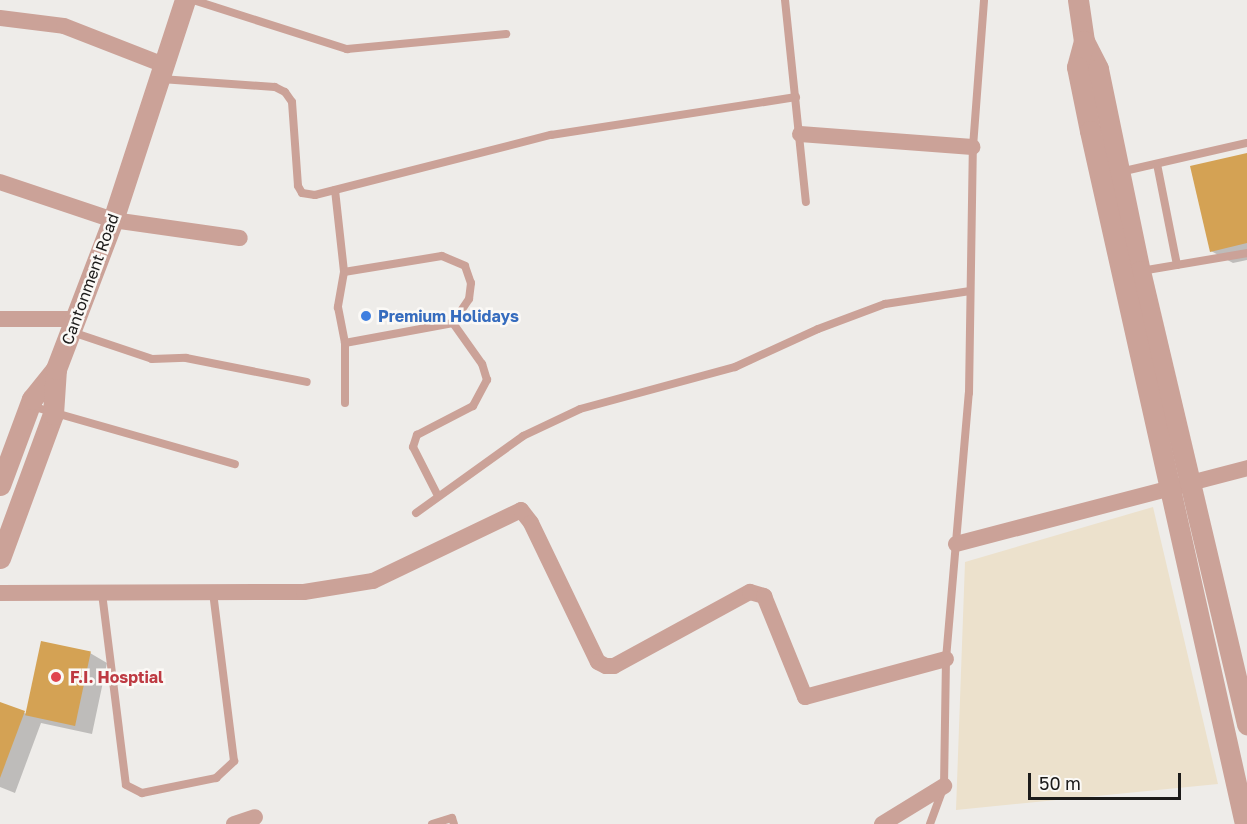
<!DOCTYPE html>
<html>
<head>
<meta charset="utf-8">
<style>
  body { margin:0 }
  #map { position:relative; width:1247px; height:824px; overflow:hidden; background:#eeece9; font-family:"Golos Text",sans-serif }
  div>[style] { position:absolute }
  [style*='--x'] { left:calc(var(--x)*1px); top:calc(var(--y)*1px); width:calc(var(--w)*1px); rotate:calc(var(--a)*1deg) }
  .education>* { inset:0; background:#ece1cc }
  .shadow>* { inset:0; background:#0003 }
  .building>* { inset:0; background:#d4a254; transform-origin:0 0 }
  .service>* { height:8px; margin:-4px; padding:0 4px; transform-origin:4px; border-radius:4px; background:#cba298 }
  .minor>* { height:16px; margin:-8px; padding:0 8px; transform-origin:8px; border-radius:8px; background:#cba298 }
  .tertiary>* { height:21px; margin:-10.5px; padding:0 10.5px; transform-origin:10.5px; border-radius:10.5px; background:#cba298 }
  .dots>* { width:16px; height:16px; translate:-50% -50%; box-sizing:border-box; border:3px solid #fbf9f6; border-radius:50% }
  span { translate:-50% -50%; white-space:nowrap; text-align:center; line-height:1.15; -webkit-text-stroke:5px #fbf9f6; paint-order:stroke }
  .street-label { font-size:16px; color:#1c1b1a }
  .shop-label { font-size:16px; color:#366cbe; font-weight:700 }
  .left { translate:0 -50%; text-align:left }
  .health-label { font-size:16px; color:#be3a42; font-weight:700 }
  .scale { position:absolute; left:1028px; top:773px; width:153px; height:27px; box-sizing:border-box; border:3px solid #1c1b1a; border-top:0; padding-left:8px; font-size:18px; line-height:21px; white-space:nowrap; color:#1c1b1a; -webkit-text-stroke:4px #fbf9f6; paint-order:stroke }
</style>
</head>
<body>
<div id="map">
  <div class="education">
    <div style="clip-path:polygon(1153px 507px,1218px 784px,956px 810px,965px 562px)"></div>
  </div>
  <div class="shadow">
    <div style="clip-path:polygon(1247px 155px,1247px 260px,1233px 263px,1211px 251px)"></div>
    <div style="clip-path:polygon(90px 653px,107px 663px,92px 734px,41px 723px,15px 793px,0 787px,0 704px,27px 714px)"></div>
  </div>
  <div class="building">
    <div style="clip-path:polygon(1247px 153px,1247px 243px,1210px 252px,1190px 166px)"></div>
    <div style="left:41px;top:641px;width:51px;height:76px;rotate:12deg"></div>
    <div style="clip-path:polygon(0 702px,25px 711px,0 778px)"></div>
  </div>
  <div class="service">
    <div style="--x:193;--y:0;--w:162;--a:17.7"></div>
    <div style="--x:347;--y:49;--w:160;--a:-5.4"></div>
    <div style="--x:785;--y:0;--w:203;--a:84.1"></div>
    <div style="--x:161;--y:79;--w:114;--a:4"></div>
    <div style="--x:275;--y:87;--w:11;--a:27"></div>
    <div style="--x:285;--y:92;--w:12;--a:55"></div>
    <div style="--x:292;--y:102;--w:84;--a:85.9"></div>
    <div style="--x:298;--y:186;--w:8;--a:60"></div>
    <div style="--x:302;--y:193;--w:13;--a:9"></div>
    <div style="--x:315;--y:195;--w:244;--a:-14.3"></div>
    <div style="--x:551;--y:135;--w:248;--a:-8.8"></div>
    <div style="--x:1157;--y:164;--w:103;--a:78.8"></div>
    <div style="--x:1120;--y:172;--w:130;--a:-12.9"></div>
    <div style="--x:335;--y:190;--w:82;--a:83.7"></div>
    <div style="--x:344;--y:272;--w:36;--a:100"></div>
    <div style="--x:338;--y:307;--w:37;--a:79"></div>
    <div style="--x:345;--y:343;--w:60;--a:90"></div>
    <div style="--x:1141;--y:271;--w:108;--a:-9.6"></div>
    <div style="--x:344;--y:272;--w:99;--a:-9.3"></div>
    <div style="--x:442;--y:256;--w:25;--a:23"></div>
    <div style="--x:465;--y:266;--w:18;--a:71"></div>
    <div style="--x:471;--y:283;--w:16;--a:97"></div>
    <div style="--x:469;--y:299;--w:29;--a:124"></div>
    <div style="--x:453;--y:323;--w:110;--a:169.5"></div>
    <div style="--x:72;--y:332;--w:84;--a:18.6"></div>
    <div style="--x:152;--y:359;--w:34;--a:-2"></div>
    <div style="--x:186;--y:358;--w:123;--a:11.2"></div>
    <div style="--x:31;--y:406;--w:212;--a:15.9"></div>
    <div style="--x:438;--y:496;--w:55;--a:-117"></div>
    <div style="--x:413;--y:447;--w:13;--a:-72"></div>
    <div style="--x:417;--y:435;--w:63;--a:-27.4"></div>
    <div style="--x:473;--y:406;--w:30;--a:-62"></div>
    <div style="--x:487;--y:380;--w:17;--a:-107"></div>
    <div style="--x:482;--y:364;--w:50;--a:-125.3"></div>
    <div style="--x:416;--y:513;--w:132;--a:-35.7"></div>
    <div style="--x:523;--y:436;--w:63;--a:-25.3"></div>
    <div style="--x:580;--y:409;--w:161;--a:-15.2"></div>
    <div style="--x:735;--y:367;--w:91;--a:-24.6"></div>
    <div style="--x:818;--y:329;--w:72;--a:-20.5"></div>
    <div style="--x:885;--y:304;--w:86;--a:-8.7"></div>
    <div style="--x:102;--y:593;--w:193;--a:82.9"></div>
    <div style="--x:126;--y:785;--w:18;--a:27"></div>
    <div style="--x:142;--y:793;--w:76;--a:-11.5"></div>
    <div style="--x:216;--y:778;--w:25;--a:-43"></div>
    <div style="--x:234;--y:761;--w:170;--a:-97.1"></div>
    <div style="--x:432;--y:824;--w:21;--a:-17"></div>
    <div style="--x:452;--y:818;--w:6;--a:72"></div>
    <div style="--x:930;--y:824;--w:40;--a:-69.8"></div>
    <div style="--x:944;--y:786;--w:127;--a:-89.1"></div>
    <div style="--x:946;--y:659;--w:267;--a:-85.1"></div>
    <div style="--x:969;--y:393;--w:246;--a:-89.1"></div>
    <div style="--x:973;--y:147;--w:147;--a:-85.7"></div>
  </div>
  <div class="minor">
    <div style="--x:0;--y:18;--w:64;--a:7.1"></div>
    <div style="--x:64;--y:26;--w:107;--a:21.3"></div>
    <div style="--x:800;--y:134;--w:173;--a:4.3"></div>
    <div style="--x:0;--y:182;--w:119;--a:18.6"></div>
    <div style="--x:113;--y:220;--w:128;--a:8.1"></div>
    <div style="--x:0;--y:319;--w:77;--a:0"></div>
    <div style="--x:956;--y:544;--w:301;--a:-14.6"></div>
    <div style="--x:0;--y:593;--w:304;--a:-0.2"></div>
    <div style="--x:304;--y:592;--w:70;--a:-9.1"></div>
    <div style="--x:373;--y:581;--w:164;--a:-25.6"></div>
    <div style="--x:521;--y:510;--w:16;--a:52"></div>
    <div style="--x:531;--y:523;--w:154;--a:64.3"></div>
    <div style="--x:598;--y:662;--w:9;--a:27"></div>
    <div style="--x:606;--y:666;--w:8;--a:0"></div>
    <div style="--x:614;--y:666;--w:155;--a:-28.6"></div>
    <div style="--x:750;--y:592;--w:15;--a:16"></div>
    <div style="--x:764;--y:596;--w:109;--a:67.9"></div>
    <div style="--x:805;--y:697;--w:146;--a:-15.1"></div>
    <div style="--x:234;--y:824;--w:22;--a:-18"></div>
    <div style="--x:882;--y:824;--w:73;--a:-31.5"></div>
  </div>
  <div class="tertiary">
    <div style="--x:1078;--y:0;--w:41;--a:81.7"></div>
    <div style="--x:1084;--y:41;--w:31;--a:63"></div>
    <div style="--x:1098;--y:69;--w:206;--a:78.3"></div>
    <div style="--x:1140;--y:271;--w:466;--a:76.7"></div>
    <div style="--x:1084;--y:41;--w:27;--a:105"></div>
    <div style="--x:1077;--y:67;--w:65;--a:78.5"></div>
    <div style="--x:1090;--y:131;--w:710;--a:77.39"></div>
    <div style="--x:0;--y:485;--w:92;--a:-69.6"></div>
    <div style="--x:32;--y:399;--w:38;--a:-51"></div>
    <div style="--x:0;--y:558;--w:153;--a:-69.8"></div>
    <div style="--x:53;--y:414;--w:45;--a:-86.2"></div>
    <div style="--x:56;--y:369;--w:160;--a:-69.1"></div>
    <div style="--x:113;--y:220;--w:231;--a:-71.9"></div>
  </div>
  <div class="dots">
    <div style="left:366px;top:316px;background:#3f7fe0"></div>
    <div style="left:56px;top:677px;background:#e0444e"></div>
  </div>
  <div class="street-label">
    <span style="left:90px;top:279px;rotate:-70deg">Cantonment Road</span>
  </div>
  <div class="shop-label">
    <span class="left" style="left:378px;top:316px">Premium Holidays</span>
  </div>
  <div class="health-label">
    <span class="left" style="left:70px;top:677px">F.I. Hosptial</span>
  </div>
  <div class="scale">50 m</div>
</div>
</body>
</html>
